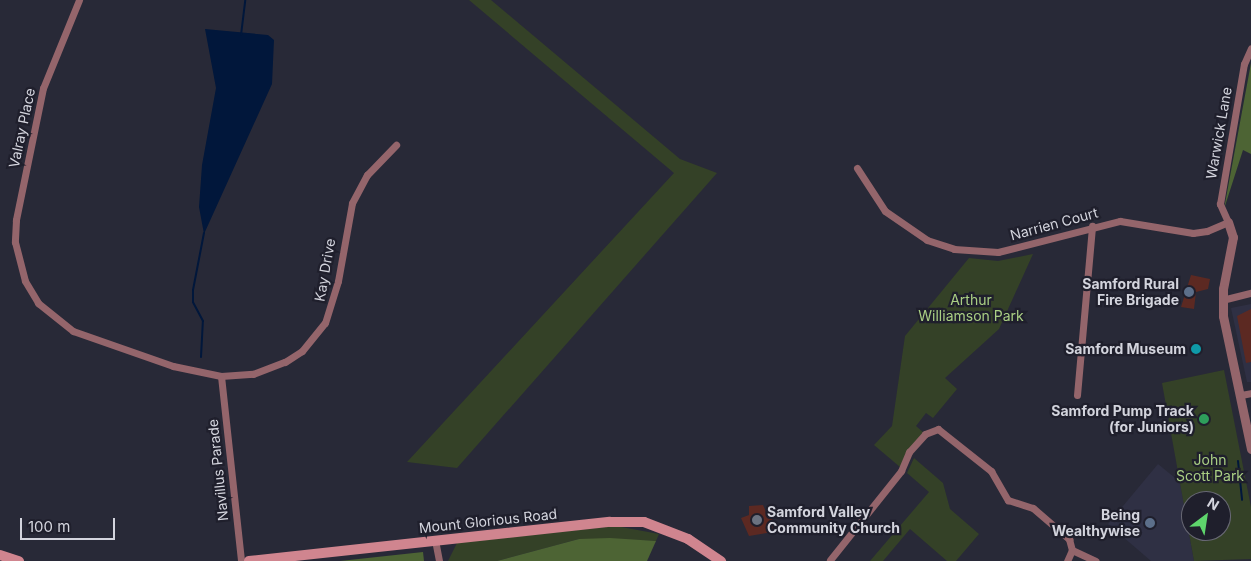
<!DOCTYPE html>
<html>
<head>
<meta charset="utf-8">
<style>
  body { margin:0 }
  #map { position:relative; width:1251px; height:561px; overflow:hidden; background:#282937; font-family:Inter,sans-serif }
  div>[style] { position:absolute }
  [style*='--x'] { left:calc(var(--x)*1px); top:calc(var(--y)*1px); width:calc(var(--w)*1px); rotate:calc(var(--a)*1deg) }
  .built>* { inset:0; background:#2f3044 }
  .green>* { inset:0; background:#344127 }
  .forest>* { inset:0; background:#4d6434 }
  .water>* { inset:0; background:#01173b }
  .stream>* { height:2px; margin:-1px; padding:0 1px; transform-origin:1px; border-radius:1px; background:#01173b }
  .building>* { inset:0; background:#5c2922 }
  .minor>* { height:7px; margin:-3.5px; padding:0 3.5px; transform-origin:3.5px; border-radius:3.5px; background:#94656b }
  .tertiary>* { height:9px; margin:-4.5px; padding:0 4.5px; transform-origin:4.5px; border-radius:4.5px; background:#94656b }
  .secondary>* { height:10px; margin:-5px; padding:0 5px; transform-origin:5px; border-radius:5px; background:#d0858f }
  .dots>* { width:14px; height:14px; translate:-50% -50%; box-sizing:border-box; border:2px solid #1f1f2c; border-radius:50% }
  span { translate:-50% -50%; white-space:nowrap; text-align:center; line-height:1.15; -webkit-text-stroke:4.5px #1f1f2c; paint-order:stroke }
  .street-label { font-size:14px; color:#d3d4dd }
  .poi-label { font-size:14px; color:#d3d4dd; font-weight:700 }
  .right { translate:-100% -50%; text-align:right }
  .left { translate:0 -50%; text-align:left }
  .park-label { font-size:14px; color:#aacf84 }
  .north { position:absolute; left:1181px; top:491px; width:50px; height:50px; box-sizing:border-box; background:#1f1f2c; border:1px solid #676773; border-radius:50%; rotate:31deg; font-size:14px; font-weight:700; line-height:20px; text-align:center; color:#d3d4dd }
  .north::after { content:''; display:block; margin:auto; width:18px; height:22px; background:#5ed56c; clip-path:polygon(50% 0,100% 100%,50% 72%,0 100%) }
  .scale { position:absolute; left:20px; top:518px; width:95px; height:22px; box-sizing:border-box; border:2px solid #d3d4dd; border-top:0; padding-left:6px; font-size:15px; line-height:18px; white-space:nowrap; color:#d3d4dd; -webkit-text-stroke:4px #1f1f2c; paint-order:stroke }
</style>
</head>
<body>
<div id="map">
  <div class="built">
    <div style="clip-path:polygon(1251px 304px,1251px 382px,1247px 382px,1231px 308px)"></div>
    <div style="clip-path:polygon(1158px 464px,1180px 482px,1194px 561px,1151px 561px,1108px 524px)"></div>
  </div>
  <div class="green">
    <div style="clip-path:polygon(469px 0,491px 0,680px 159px,717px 173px,457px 468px,407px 462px,674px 173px)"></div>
    <div style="clip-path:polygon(1033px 254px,999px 329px,945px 378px,957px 389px,933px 418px,926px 413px,916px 426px,923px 432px,900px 467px,874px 445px,892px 426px,905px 336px,969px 258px,998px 261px)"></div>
    <div style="clip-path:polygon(evenodd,1224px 370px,1251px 507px,1251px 559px,1194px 561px,1162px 383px,1224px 370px,1191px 501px,1221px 501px,1221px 531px,1191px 531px,1191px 501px)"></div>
    <div style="clip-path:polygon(914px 458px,943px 483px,950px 509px,979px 534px,956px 561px,947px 561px,910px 529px,883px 561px,870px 561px,929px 492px,907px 473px)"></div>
    <div style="clip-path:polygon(616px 526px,659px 534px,656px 541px,579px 539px,497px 561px,448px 561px,457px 543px)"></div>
  </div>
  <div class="forest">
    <div style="clip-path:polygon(1251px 63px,1251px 154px,1243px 150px,1224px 209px)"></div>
    <div style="clip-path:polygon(610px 538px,656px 541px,647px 561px,497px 561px,579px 539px)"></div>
    <div style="clip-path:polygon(423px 552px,424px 561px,340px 561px)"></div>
  </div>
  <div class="water">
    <div style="clip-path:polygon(205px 29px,268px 35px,274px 40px,272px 84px,204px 234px,199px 207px,202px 165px,216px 88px)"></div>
  </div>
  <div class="stream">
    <div style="--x:241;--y:35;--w:35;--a:-83"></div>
    <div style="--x:201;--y:357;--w:36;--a:-87"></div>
    <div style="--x:203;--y:321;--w:21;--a:-118"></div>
    <div style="--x:193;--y:302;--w:12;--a:-90"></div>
    <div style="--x:193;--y:290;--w:58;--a:-79.1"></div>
    <div style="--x:1238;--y:461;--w:39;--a:84"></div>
  </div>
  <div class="building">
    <div style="clip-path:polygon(1191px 275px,1210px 279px,1208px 289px,1196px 292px,1194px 309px,1181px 307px)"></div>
    <div style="clip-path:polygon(1251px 309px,1251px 362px,1246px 363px,1237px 316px)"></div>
    <div style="clip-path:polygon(763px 505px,766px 512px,772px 512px,773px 532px,749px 536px,741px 518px,749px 515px,749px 506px)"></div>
  </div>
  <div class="minor">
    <div style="--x:79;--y:0;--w:95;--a:112.2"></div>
    <div style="--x:43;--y:88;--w:135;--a:101.6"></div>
    <div style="--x:16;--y:220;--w:22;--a:93"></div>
    <div style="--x:15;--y:242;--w:40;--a:75.6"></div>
    <div style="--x:25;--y:281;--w:26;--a:59"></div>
    <div style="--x:38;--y:303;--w:45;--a:38.7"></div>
    <div style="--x:73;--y:331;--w:106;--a:19.3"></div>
    <div style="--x:173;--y:366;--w:49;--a:11.8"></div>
    <div style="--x:221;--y:376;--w:32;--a:-4"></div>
    <div style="--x:253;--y:374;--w:34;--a:-21"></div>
    <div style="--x:285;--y:362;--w:20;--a:-33"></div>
    <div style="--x:302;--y:351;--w:36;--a:-51"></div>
    <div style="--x:325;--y:323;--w:44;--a:-72.8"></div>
    <div style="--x:338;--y:281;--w:79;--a:-79.8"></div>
    <div style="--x:352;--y:203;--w:32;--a:-62"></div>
    <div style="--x:367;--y:175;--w:42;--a:-46"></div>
    <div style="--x:857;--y:168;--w:51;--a:56.9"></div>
    <div style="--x:885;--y:211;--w:51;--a:34.6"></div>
    <div style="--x:927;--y:240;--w:28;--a:18"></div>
    <div style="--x:954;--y:249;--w:44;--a:3.9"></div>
    <div style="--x:998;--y:252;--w:126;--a:-14.3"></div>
    <div style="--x:1120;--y:221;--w:74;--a:9.3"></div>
    <div style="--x:1193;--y:233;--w:14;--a:-8"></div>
    <div style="--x:1207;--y:231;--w:23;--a:-23"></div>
    <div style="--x:1228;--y:222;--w:20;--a:-114"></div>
    <div style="--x:1220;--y:204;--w:142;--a:-80.3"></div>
    <div style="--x:1244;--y:64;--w:17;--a:-66"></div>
    <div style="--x:1222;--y:300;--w:30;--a:-14"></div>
    <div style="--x:221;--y:376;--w:186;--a:83.8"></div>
    <div style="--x:1077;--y:395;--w:170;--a:-84.9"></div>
    <div style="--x:1241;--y:395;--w:10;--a:-11"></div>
    <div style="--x:435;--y:540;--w:21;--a:79"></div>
    <div style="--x:1072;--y:550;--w:26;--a:25"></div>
    <div style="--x:830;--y:560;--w:114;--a:-51.4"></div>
    <div style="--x:901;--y:471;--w:21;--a:-67"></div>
    <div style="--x:909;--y:452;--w:24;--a:-48"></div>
    <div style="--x:925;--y:434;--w:14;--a:-21"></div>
    <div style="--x:938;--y:429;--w:68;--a:38.4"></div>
    <div style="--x:991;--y:471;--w:34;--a:60"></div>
    <div style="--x:1008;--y:500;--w:26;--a:18"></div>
    <div style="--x:1033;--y:508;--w:48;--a:40.7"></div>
    <div style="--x:1069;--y:539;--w:11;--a:75"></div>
    <div style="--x:1072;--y:550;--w:12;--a:114"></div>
  </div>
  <div class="tertiary">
    <div style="--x:1228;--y:222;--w:16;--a:72"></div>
    <div style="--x:1233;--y:237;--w:53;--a:100.9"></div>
    <div style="--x:1223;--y:289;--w:27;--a:90"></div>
    <div style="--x:1223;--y:316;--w:136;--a:78.1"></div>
  </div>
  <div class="secondary">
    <div style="--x:0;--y:555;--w:20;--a:18"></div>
    <div style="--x:249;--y:561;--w:363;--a:-6.2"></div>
    <div style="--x:610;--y:522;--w:34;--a:0"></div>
    <div style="--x:644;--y:522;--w:47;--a:21.1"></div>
    <div style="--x:688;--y:539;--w:40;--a:34"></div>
  </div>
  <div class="dots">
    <div style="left:1189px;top:292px;background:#5c6f8a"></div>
    <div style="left:1196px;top:349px;background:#0f9aa8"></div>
    <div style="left:1204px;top:419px;background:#2e9e5b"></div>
    <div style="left:757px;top:520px;background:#6b7280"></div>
    <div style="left:1150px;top:523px;background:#5c6f8a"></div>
  </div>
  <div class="street-label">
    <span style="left:22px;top:128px;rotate:-78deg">Valray Place</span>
    <span style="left:1219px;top:133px;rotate:-80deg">Warwick Lane</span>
    <span style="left:1054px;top:224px;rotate:-15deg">Narrien Court</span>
    <span style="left:325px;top:270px;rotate:-80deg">Kay Drive</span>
    <span style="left:218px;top:470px;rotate:-96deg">Navillus Parade</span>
    <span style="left:488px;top:521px;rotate:-6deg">Mount Glorious Road</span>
  </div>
  <div class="poi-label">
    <span class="right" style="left:1179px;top:292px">Samford Rural<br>Fire Brigade</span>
    <span class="right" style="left:1186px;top:349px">Samford Museum</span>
    <span class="right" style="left:1194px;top:419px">Samford Pump Track<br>(for Juniors)</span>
    <span class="left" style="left:767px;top:520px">Samford Valley<br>Community Church</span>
    <span class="right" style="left:1140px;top:523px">Being<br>Wealthywise</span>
  </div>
  <div class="park-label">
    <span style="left:971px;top:308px">Arthur<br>Williamson Park</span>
    <span style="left:1210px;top:468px">John<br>Scott Park</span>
  </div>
  <div class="north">N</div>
  <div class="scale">100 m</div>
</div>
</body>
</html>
